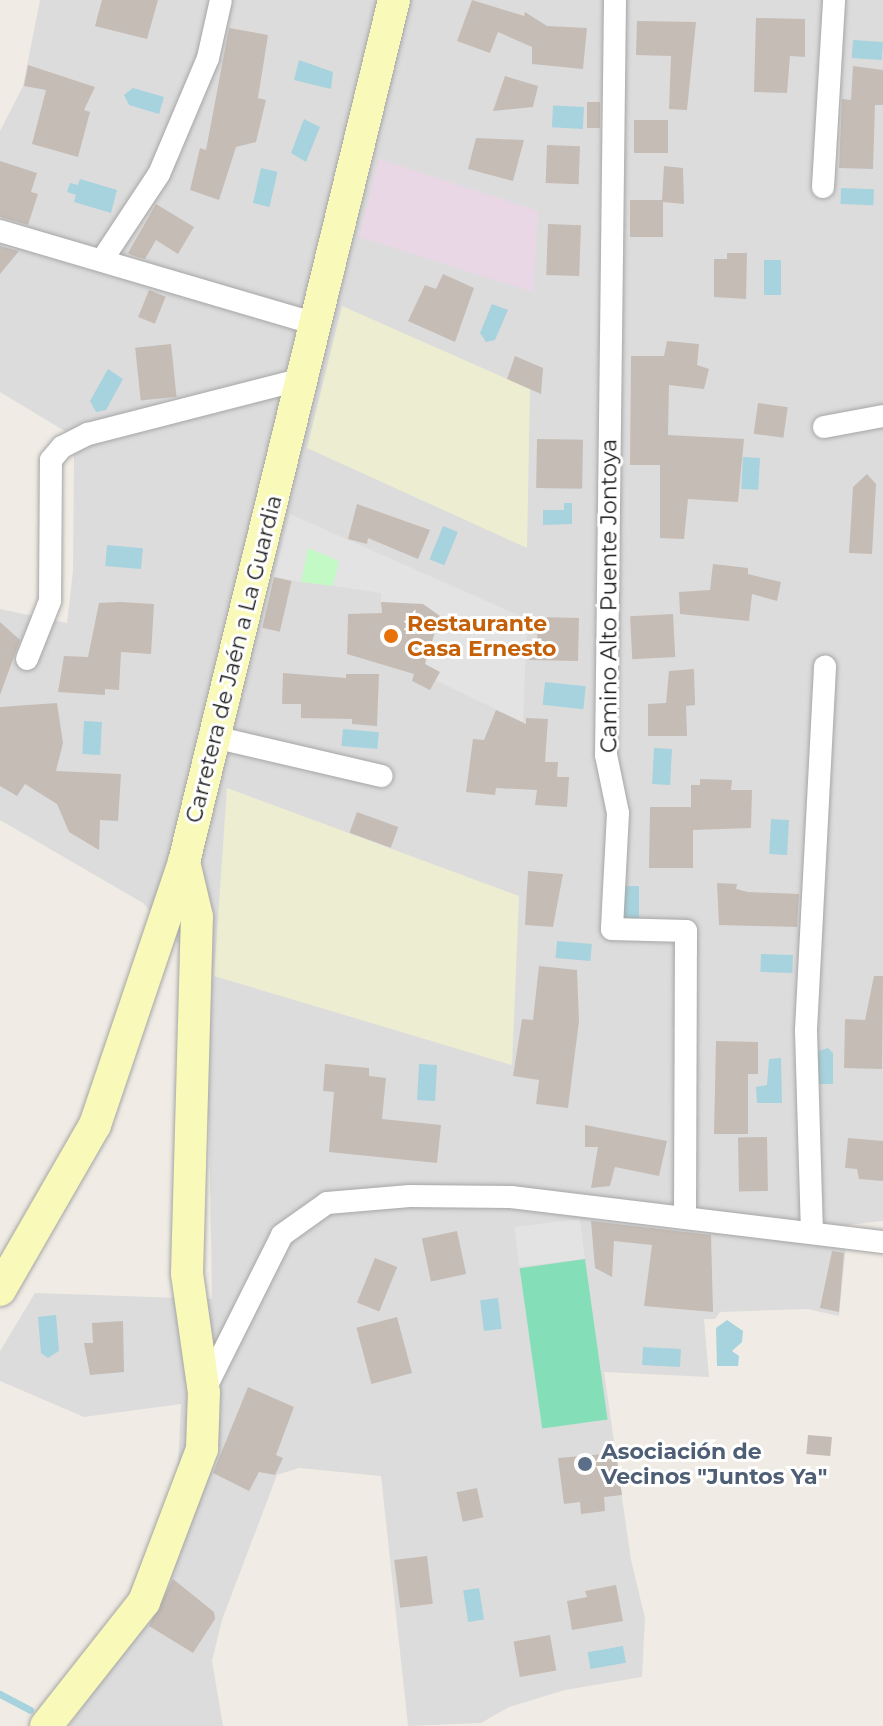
<!DOCTYPE html>
<html>
<head>
<meta charset="utf-8">
<style>
  body { margin:0 }
  #map { position:relative; width:883px; height:1726px; overflow:hidden; background:#f0ece5; font-family:Montserrat,sans-serif }
  div>[style] { position:absolute }
  [style*='--x'] { left:calc(var(--x)*1px); top:calc(var(--y)*1px); width:calc(var(--w)*1px); rotate:calc(var(--a)*1deg) }
  .residential>* { inset:0; background:#dddcdc }
  .industrial>* { inset:0; background:#e9d7e6 }
  .farmland>* { inset:0; background:#edeed1 }
  .park>* { inset:0; background:#c3f9c5 }
  .pitch>* { inset:0; background:#84dfb8; transform-origin:0 0 }
  .parking>* { inset:0; background:#e3e3e3; transform-origin:0 0 }
  .water>* { inset:0; background:#a6d3dd; transform-origin:0 0 }
  .stream>* { height:7px; margin:-3.5px; padding:0 3.5px; transform-origin:3.5px; border-radius:3.5px; background:#a6d3dd }
  .building>* { inset:0; background:#c5bcb5; transform-origin:0 0 }
  .roads { filter:drop-shadow(0 0 2px #a6a6a6) drop-shadow(0 0 2px #a6a6a6) }
  .street>* { height:22px; margin:-11px; padding:0 11px; transform-origin:11px; border-radius:11px; background:#fff }
  .secondary>* { height:32px; margin:-16px; padding:0 16px; transform-origin:16px; border-radius:16px; background:#f9faba }
  .dots>* { width:22px; height:22px; translate:-50% -50%; box-sizing:border-box; border:4px solid #fff; border-radius:50% }
  span { translate:-50% -50%; white-space:nowrap; text-align:center; line-height:1.15; -webkit-text-stroke:6px #fff; paint-order:stroke }
  .street-label { font-size:22px; color:#1f1f1f }
  .food-label { font-size:22px; color:#c56008; font-weight:700 }
  .left { translate:0 -50%; text-align:left }
  .service-label { font-size:22px; color:#4e5e75; font-weight:700 }
</style>
</head>
<body>
<div id="map">
  <div class="residential">
    <div style="clip-path:polygon(40px 0,883px 0,883px 1221px,848px 1225px,839px 1316px,807px 1309px,720px 1312px,715px 1319px,704px 1319px,709px 1377px,604px 1372px,631px 1560px,645px 1618px,642px 1677px,565px 1690px,509px 1707px,481px 1723px,408px 1726px,381px 1476px,299px 1468px,277px 1475px,222px 1620px,212px 1661px,223px 1726px,69px 1726px,142px 1622px,174px 1552px,181px 1404px,84px 1417px,0 1381px,0 1351px,35px 1293px,212px 1299px,209px 1119px,199px 1103px,206px 975px,143px 903px,0 820px,0 609px,67px 623px,73px 571px,74px 458px,68px 433px,0 392px,0 131px,23px 86px)"></div>
  </div>
  <div class="industrial">
    <div style="clip-path:polygon(379px 159px,538px 211px,533px 292px,359px 237px)"></div>
  </div>
  <div class="farmland">
    <div style="clip-path:polygon(342px 306px,530px 389px,527px 548px,307px 448px)"></div>
    <div style="clip-path:polygon(227px 788px,519px 896px,512px 1065px,214px 976px)"></div>
  </div>
  <div class="park">
    <div style="clip-path:polygon(308px 547px,339px 561px,333px 586px,301px 582px)"></div>
  </div>
  <div class="pitch">
    <div style="left:585px;top:1259px;width:162px;height:66px;rotate:82deg"></div>
  </div>
  <div class="parking">
    <div style="clip-path:polygon(290px 514px,527px 619px,523px 722px,422px 674px,440px 616px,381px 602px,381px 593px,333px 586px,339px 561px,308px 548px,301px 582px,274px 577px)"></div>
    <div style="left:580px;top:1219px;width:40px;height:66px;rotate:83deg"></div>
  </div>
  <div class="water">
    <div style="left:853px;top:40px;width:30px;height:18px;rotate:4deg"></div>
    <div style="clip-path:polygon(299px 60px,333px 72px,331px 89px,294px 80px)"></div>
    <div style="clip-path:polygon(133px 88px,164px 97px,159px 114px,129px 105px,124px 95px)"></div>
    <div style="left:584px;top:107px;width:22px;height:31px;rotate:93deg"></div>
    <div style="clip-path:polygon(304px 119px,320px 127px,306px 162px,291px 153px)"></div>
    <div style="left:261px;top:168px;width:17px;height:36px;rotate:13deg"></div>
    <div style="clip-path:polygon(80px 179px,117px 190px,111px 213px,74px 202px,76px 195px,67px 192px,70px 183px,78px 185px)"></div>
    <div style="left:841px;top:188px;width:33px;height:16px;rotate:2deg"></div>
    <div style="left:764px;top:260px;width:17px;height:35px"></div>
    <div style="clip-path:polygon(492px 304px,508px 310px,495px 340px,486px 342px,480px 333px)"></div>
    <div style="clip-path:polygon(108px 369px,123px 379px,106px 410px,96px 412px,90px 401px)"></div>
    <div style="left:743px;top:457px;width:17px;height:32px;rotate:3deg"></div>
    <div style="clip-path:polygon(564px 503px,572px 503px,572px 524px,543px 525px,543px 510px,564px 510px)"></div>
    <div style="left:443px;top:526px;width:16px;height:36px;rotate:22deg"></div>
    <div style="left:107px;top:545px;width:36px;height:21px;rotate:5deg"></div>
    <div style="left:545px;top:682px;width:41px;height:23px;rotate:6deg"></div>
    <div style="left:84px;top:721px;width:18px;height:33px;rotate:3deg"></div>
    <div style="left:343px;top:729px;width:36px;height:17px;rotate:5deg"></div>
    <div style="left:654px;top:748px;width:18px;height:36px;rotate:3deg"></div>
    <div style="left:771px;top:819px;width:18px;height:35px;rotate:3deg"></div>
    <div style="left:623px;top:886px;width:16px;height:33px"></div>
    <div style="left:557px;top:941px;width:35px;height:17px;rotate:5deg"></div>
    <div style="left:761px;top:954px;width:32px;height:18px;rotate:2deg"></div>
    <div style="clip-path:polygon(828px 1048px,833px 1053px,833px 1084px,816px 1084px,816px 1052px)"></div>
    <div style="clip-path:polygon(781px 1058px,782px 1103px,757px 1103px,756px 1087px,767px 1085px,769px 1059px)"></div>
    <div style="left:419px;top:1064px;width:18px;height:36px;rotate:3deg"></div>
    <div style="left:498px;top:1298px;width:31px;height:18px;rotate:83deg"></div>
    <div style="clip-path:polygon(56px 1315px,59px 1351px,48px 1358px,41px 1353px,38px 1317px)"></div>
    <div style="clip-path:polygon(727px 1320px,743px 1331px,742px 1342px,732px 1351px,739px 1356px,738px 1366px,717px 1366px,716px 1328px)"></div>
    <div style="left:643px;top:1347px;width:38px;height:18px;rotate:3deg"></div>
    <div style="left:479px;top:1588px;width:32px;height:16px;rotate:81deg"></div>
    <div style="left:623px;top:1646px;width:17px;height:36px;rotate:80deg"></div>
  </div>
  <div class="stream">
    <div style="--x:0;--y:1694;--w:34;--a:28"></div>
  </div>
  <div class="building">
    <div style="clip-path:polygon(102px 0,158px 0,147px 39px,95px 26px)"></div>
    <div style="clip-path:polygon(472px 0,524px 16px,525px 12px,547px 26px,587px 28px,583px 69px,532px 64px,532px 47px,498px 32px,490px 53px,457px 41px)"></div>
    <div style="clip-path:polygon(756px 18px,805px 19px,805px 57px,790px 56px,787px 93px,754px 92px)"></div>
    <div style="clip-path:polygon(637px 21px,696px 22px,687px 110px,669px 109px,671px 56px,636px 55px)"></div>
    <div style="clip-path:polygon(229px 28px,268px 35px,258px 98px,266px 100px,256px 142px,236px 147px,219px 200px,190px 190px,200px 148px,206px 150px)"></div>
    <div style="clip-path:polygon(28px 65px,95px 87px,84px 110px,90px 112px,78px 157px,32px 144px,46px 90px,24px 86px)"></div>
    <div style="clip-path:polygon(853px 66px,883px 70px,883px 105px,875px 105px,873px 169px,839px 168px,842px 99px,851px 100px)"></div>
    <div style="clip-path:polygon(505px 76px,538px 86px,533px 107px,493px 111px)"></div>
    <div style="left:587px;top:102px;width:13px;height:26px"></div>
    <div style="left:634px;top:120px;width:34px;height:33px"></div>
    <div style="clip-path:polygon(476px 138px,524px 140px,513px 181px,468px 169px)"></div>
    <div style="left:547px;top:145px;width:33px;height:38px;rotate:2deg"></div>
    <div style="clip-path:polygon(0 161px,37px 173px,31px 192px,38px 194px,28px 225px,0 217px)"></div>
    <div style="clip-path:polygon(664px 166px,683px 168px,684px 204px,663px 202px,663px 237px,630px 237px,630px 200px,662px 200px)"></div>
    <div style="clip-path:polygon(156px 204px,194px 227px,178px 254px,156px 240px,145px 259px,134px 256px,128px 253px)"></div>
    <div style="left:548px;top:224px;width:33px;height:51px;rotate:2deg"></div>
    <div style="clip-path:polygon(0 246px,19px 251px,0 274px)"></div>
    <div style="clip-path:polygon(727px 253px,747px 253px,746px 299px,714px 297px,714px 259px,727px 259px)"></div>
    <div style="clip-path:polygon(443px 274px,474px 288px,455px 342px,408px 321px,425px 285px,436px 289px)"></div>
    <div style="left:149px;top:290px;width:18px;height:29px;rotate:22deg"></div>
    <div style="clip-path:polygon(667px 341px,699px 344px,697px 365px,709px 369px,704px 389px,669px 385px,668px 435px,744px 439px,738px 502px,688px 499px,684px 539px,660px 538px,660px 465px,630px 465px,631px 356px,664px 356px)"></div>
    <div style="left:171px;top:344px;width:53px;height:36px;rotate:84deg"></div>
    <div style="clip-path:polygon(515px 356px,543px 368px,541px 394px,507px 379px)"></div>
    <div style="left:758px;top:403px;width:30px;height:31px;rotate:8deg"></div>
    <div style="left:537px;top:439px;width:46px;height:49px;rotate:1deg"></div>
    <div style="clip-path:polygon(867px 474px,876px 484px,872px 554px,849px 553px,853px 487px)"></div>
    <div style="clip-path:polygon(357px 504px,430px 530px,418px 559px,368px 538px,367px 544px,348px 539px)"></div>
    <div style="clip-path:polygon(713px 564px,748px 568px,748px 574px,781px 582px,777px 601px,752px 594px,749px 621px,680px 614px,679px 592px,710px 590px)"></div>
    <div style="left:274px;top:577px;width:18px;height:52px;rotate:13deg"></div>
    <div style="clip-path:polygon(120px 602px,154px 604px,151px 654px,121px 652px,119px 690px,105px 689px,105px 695px,58px 692px,64px 656px,88px 657px,99px 603px)"></div>
    <div style="clip-path:polygon(381px 602px,423px 604px,440px 616px,425px 664px,440px 672px,430px 690px,412px 681px,414px 674px,347px 654px,348px 614px,382px 613px)"></div>
    <div style="left:673px;top:614px;width:43px;height:43px;rotate:87deg"></div>
    <div style="clip-path:polygon(538px 617px,579px 618px,578px 661px,529px 660px,530px 641px,537px 641px)"></div>
    <div style="clip-path:polygon(0 622px,20px 640px,0 695px)"></div>
    <div style="clip-path:polygon(694px 669px,695px 705px,686px 706px,687px 736px,648px 736px,648px 704px,666px 703px,669px 671px)"></div>
    <div style="clip-path:polygon(283px 673px,346px 678px,346px 674px,379px 674px,377px 726px,352px 724px,352px 719px,301px 718px,301px 704px,282px 704px)"></div>
    <div style="clip-path:polygon(57px 703px,63px 743px,56px 771px,121px 774px,118px 821px,100px 820px,99px 850px,69px 832px,57px 804px,25px 784px,17px 796px,0 786px,0 707px)"></div>
    <div style="clip-path:polygon(496px 710px,526px 724px,526px 718px,548px 719px,545px 762px,558px 762px,557px 777px,569px 777px,567px 807px,535px 805px,537px 790px,496px 788px,495px 795px,466px 792px,473px 739px,484px 740px)"></div>
    <div style="clip-path:polygon(700px 779px,732px 780px,731px 790px,752px 790px,751px 828px,693px 830px,693px 868px,649px 868px,650px 807px,691px 807px,691px 785px,700px 785px)"></div>
    <div style="left:357px;top:812px;width:44px;height:22px;rotate:20deg"></div>
    <div style="clip-path:polygon(528px 871px,563px 874px,553px 927px,525px 925px)"></div>
    <div style="clip-path:polygon(717px 883px,737px 884px,736px 889px,748px 892px,799px 894px,797px 927px,719px 925px)"></div>
    <div style="clip-path:polygon(539px 966px,577px 970px,579px 1021px,568px 1108px,536px 1104px,539px 1080px,513px 1076px,522px 1019px,533px 1020px)"></div>
    <div style="clip-path:polygon(874px 976px,883px 976px,882px 1069px,844px 1068px,845px 1019px,865px 1020px)"></div>
    <div style="clip-path:polygon(716px 1041px,758px 1042px,758px 1074px,748px 1074px,748px 1134px,714px 1134px)"></div>
    <div style="clip-path:polygon(325px 1064px,369px 1068px,369px 1076px,386px 1078px,382px 1119px,441px 1125px,437px 1163px,329px 1152px,334px 1092px,323px 1091px)"></div>
    <div style="clip-path:polygon(585px 1125px,667px 1141px,659px 1176px,615px 1167px,610px 1186px,591px 1188px,598px 1147px,585px 1147px)"></div>
    <div style="left:767px;top:1137px;width:54px;height:29px;rotate:89deg"></div>
    <div style="clip-path:polygon(848px 1138px,883px 1141px,883px 1181px,859px 1179px,857px 1169px,845px 1168px)"></div>
    <div style="clip-path:polygon(591px 1221px,711px 1235px,713px 1312px,644px 1306px,652px 1245px,614px 1241px,612px 1277px,595px 1268px)"></div>
    <div style="left:457px;top:1231px;width:44px;height:36px;rotate:78deg"></div>
    <div style="clip-path:polygon(832px 1251px,844px 1253px,839px 1312px,820px 1308px)"></div>
    <div style="left:375px;top:1258px;width:24px;height:48px;rotate:22deg"></div>
    <div style="left:397px;top:1317px;width:58px;height:42px;rotate:75deg"></div>
    <div style="clip-path:polygon(123px 1321px,124px 1372px,90px 1375px,84px 1343px,93px 1343px,92px 1323px)"></div>
    <div style="clip-path:polygon(248px 1387px,294px 1407px,276px 1455px,283px 1458px,275px 1475px,259px 1472px,249px 1491px,213px 1473px)"></div>
    <div style="left:808px;top:1435px;width:24px;height:19px;rotate:5deg"></div>
    <div style="clip-path:polygon(616px 1453px,622px 1495px,604px 1497px,605px 1511px,581px 1514px,580px 1502px,564px 1504px,558px 1458px)"></div>
    <div style="left:477px;top:1488px;width:30px;height:21px;rotate:78deg"></div>
    <div style="left:427px;top:1556px;width:48px;height:33px;rotate:83deg"></div>
    <div style="clip-path:polygon(173px 1579px,214px 1612px,215px 1619px,193px 1653px,149px 1626px)"></div>
    <div style="clip-path:polygon(616px 1585px,623px 1621px,572px 1630px,567px 1601px,587px 1597px,585px 1591px)"></div>
    <div style="left:550px;top:1635px;width:36px;height:37px;rotate:80deg"></div>
  </div>
  <div class="roads">
    <div class="street">
      <div style="--x:615;--y:0;--w:755;--a:90.68"></div>
      <div style="--x:606;--y:755;--w:59;--a:78.3"></div>
      <div style="--x:618;--y:813;--w:116;--a:93"></div>
      <div style="--x:612;--y:929;--w:74;--a:1.5"></div>
      <div style="--x:686;--y:931;--w:284;--a:90.2"></div>
      <div style="--x:823;--y:187;--w:187;--a:-86.6"></div>
      <div style="--x:0;--y:231;--w:328;--a:16.4"></div>
      <div style="--x:102;--y:260;--w:103;--a:-56.5"></div>
      <div style="--x:159;--y:174;--w:126;--a:-67.1"></div>
      <div style="--x:208;--y:58;--w:59;--a:-77.4"></div>
      <div style="--x:824;--y:427;--w:60;--a:-10.6"></div>
      <div style="--x:27;--y:659;--w:62;--a:-68.4"></div>
      <div style="--x:50;--y:601;--w:141;--a:-89.6"></div>
      <div style="--x:51;--y:460;--w:17;--a:-50"></div>
      <div style="--x:62;--y:447;--w:29;--a:-27"></div>
      <div style="--x:88;--y:434;--w:221;--a:-14.4"></div>
      <div style="--x:214;--y:737;--w:172;--a:13.1"></div>
      <div style="--x:812;--y:1233;--w:203;--a:-91.7"></div>
      <div style="--x:806;--y:1030;--w:364;--a:-87"></div>
      <div style="--x:204;--y:1391;--w:174;--a:-63.4"></div>
      <div style="--x:282;--y:1235;--w:55;--a:-35.4"></div>
      <div style="--x:327;--y:1203;--w:83;--a:-4.8"></div>
      <div style="--x:410;--y:1196;--w:101;--a:0.6"></div>
      <div style="--x:511;--y:1197;--w:375;--a:6.9"></div>
    </div>
    <div class="secondary">
      <div style="--x:0;--y:1290;--w:190;--a:-60.1"></div>
      <div style="--x:95;--y:1125;--w:278;--a:-71.3"></div>
      <div style="--x:184;--y:862;--w:887;--a:-76.31"></div>
      <div style="--x:46;--y:1726;--w:158;--a:-51.7"></div>
      <div style="--x:144;--y:1602;--w:164;--a:-69.2"></div>
      <div style="--x:202;--y:1449;--w:56;--a:-88"></div>
      <div style="--x:204;--y:1393;--w:121;--a:-98.1"></div>
      <div style="--x:187;--y:1273;--w:356;--a:-88.4"></div>
      <div style="--x:197;--y:917;--w:57;--a:-103.3"></div>
    </div>
  </div>
  <div class="dots">
    <div style="left:391px;top:636px;background:#e8710a"></div>
    <div style="left:585px;top:1464px;background:#5c6f8a"></div>
  </div>
  <div class="street-label">
    <span style="left:609px;top:596px;rotate:-90deg">Camino Alto Puente Jontoya</span>
    <span style="left:234px;top:659px;rotate:-76deg">Carretera de Jaén a La Guardia</span>
  </div>
  <div class="food-label">
    <span class="left" style="left:407px;top:636px">Restaurante<br>Casa Ernesto</span>
  </div>
  <div class="service-label">
    <span class="left" style="left:601px;top:1464px">Asociación de<br>Vecinos "Juntos Ya"</span>
  </div>
</div>
</body>
</html>
